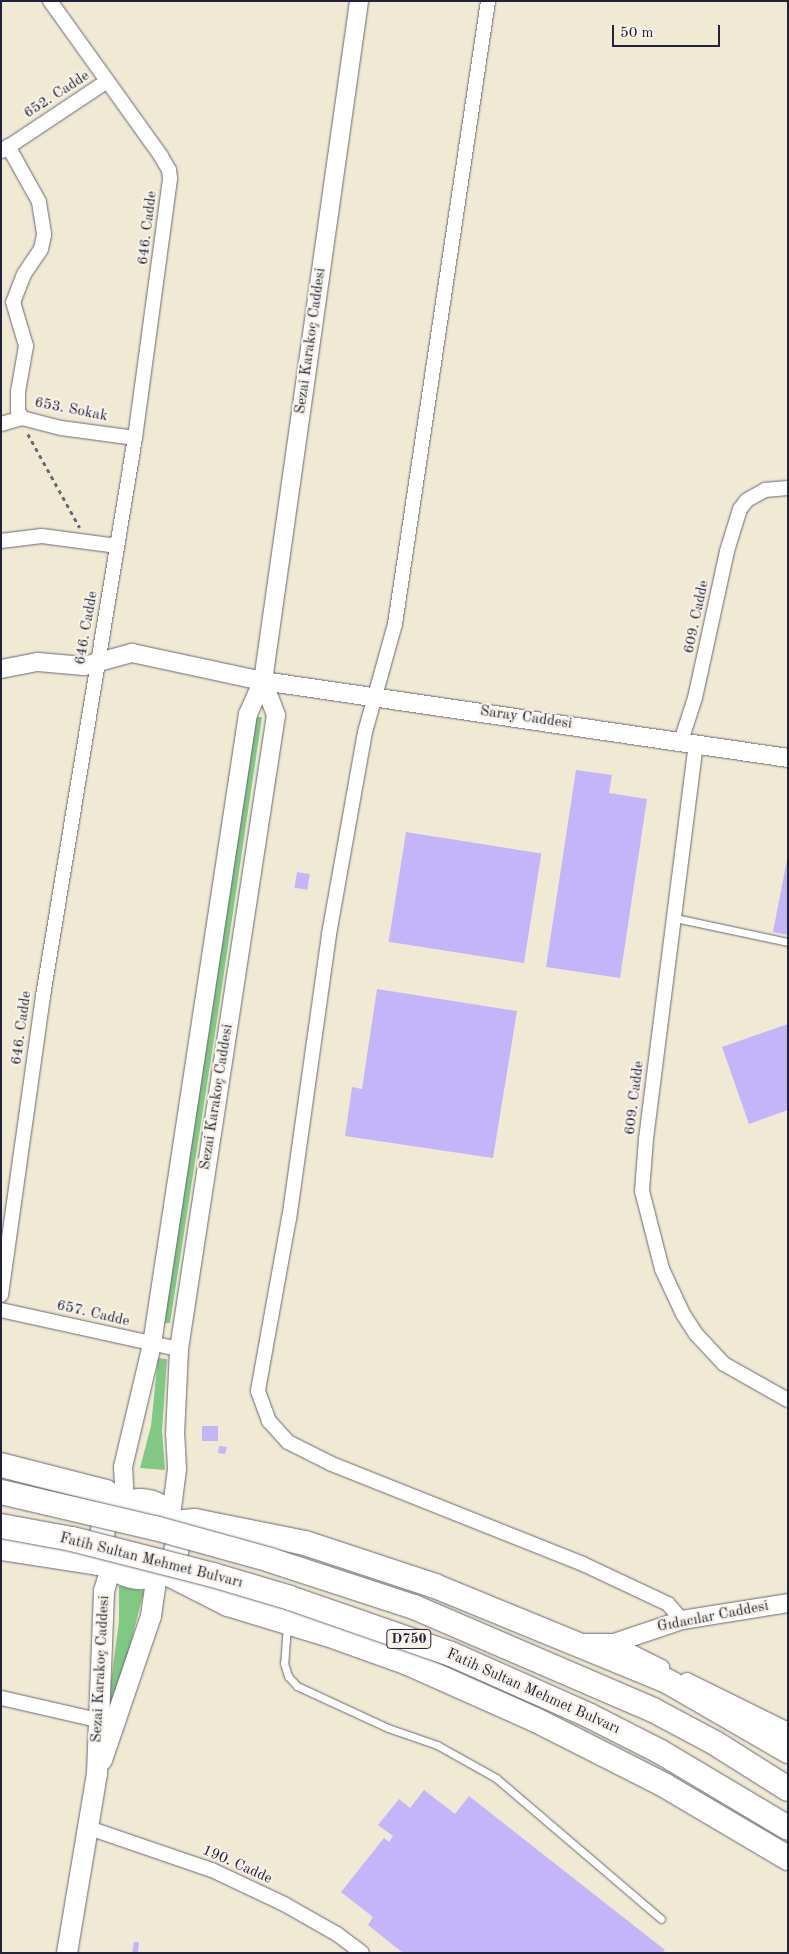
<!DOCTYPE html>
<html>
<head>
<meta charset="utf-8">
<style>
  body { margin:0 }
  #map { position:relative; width:789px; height:1954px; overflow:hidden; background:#f0ead4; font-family:"Old Standard TT",serif }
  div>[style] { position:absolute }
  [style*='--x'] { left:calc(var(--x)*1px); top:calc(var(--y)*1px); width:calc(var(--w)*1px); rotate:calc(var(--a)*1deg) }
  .green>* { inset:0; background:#80c884 }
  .building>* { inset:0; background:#c4b4fa; transform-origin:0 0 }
  .path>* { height:2.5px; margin-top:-1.25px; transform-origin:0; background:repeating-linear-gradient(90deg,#6a6871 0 4px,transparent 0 8px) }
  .roads { filter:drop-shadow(0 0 1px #6a6871) drop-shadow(0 0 1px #6a6871) }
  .service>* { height:7px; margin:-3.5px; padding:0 3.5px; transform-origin:3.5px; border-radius:3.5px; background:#fff }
  .minor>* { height:14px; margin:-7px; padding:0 7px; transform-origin:7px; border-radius:7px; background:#fff }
  .tertiary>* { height:18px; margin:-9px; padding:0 9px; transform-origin:9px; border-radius:9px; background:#fff }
  .secondary>* { height:20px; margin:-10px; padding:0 10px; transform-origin:10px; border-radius:10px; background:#fff }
  .trunk>* { height:24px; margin:-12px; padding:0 12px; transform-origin:12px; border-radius:12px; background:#fff }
  .trunk>.ring { margin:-12px; padding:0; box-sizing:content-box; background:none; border:24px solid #fff; border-radius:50% }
  .bridges { filter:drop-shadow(0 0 1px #6a6871) drop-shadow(0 0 1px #6a6871) }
  .trunk-bridge>* { height:24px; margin:-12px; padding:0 12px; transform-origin:12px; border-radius:12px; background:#fff }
  span { translate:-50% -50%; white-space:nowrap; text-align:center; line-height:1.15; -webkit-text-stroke:4px #f7f3e8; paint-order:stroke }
  .shield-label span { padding:1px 4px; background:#f7f3e8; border:1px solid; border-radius:4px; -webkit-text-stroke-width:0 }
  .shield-label { font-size:14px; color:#22223b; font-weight:700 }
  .street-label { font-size:15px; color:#22223b }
  .frame { position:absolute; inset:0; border:2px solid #22223b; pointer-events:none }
  .scale { position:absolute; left:612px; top:25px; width:108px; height:22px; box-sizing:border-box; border:2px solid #22223b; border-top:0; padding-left:6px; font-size:15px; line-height:18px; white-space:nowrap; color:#22223b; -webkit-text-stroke:4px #f7f3e8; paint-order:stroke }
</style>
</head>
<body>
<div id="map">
  <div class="green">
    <div style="clip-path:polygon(256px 717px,262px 717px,218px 1013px,170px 1323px,164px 1323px)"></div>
    <div style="clip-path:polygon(158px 1358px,167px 1359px,162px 1431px,165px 1470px,140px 1468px,151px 1426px)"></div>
    <div style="clip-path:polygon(119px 1586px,144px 1591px,119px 1689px,107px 1712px,119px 1621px)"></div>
  </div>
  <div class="building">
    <div style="clip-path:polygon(576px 770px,612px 775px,609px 793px,647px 799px,620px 978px,546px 967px)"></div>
    <div style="left:406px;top:832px;width:137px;height:111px;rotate:9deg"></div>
    <div style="clip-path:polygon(787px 860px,788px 860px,788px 935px,773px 932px)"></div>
    <div style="left:297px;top:872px;width:13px;height:16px;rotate:9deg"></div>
    <div style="clip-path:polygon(377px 989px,517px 1011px,493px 1158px,345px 1136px,352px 1087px,362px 1089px)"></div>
    <div style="clip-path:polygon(788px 1024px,788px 1110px,749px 1124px,722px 1047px)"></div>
    <div style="left:202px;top:1426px;width:16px;height:15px"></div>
    <div style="clip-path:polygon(219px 1446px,227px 1447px,225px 1454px,218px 1453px)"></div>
    <div style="clip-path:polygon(424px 1790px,455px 1814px,469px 1796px,665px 1950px,662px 1953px,403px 1953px,368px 1925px,373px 1917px,341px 1892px,384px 1838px,389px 1842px,393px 1836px,378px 1825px,399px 1799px,410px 1808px)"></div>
    <div style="clip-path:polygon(134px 1942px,139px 1942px,138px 1953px,132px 1953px)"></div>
  </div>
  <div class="path">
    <div style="--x:28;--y:434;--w:107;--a:61"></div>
  </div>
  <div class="roads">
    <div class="service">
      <div style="--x:675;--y:918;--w:116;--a:12"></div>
      <div style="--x:287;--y:1624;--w:39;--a:94"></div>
      <div style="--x:284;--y:1663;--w:14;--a:73"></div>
      <div style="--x:288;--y:1676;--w:13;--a:48"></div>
      <div style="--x:297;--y:1686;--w:100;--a:24.8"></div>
      <div style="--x:388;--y:1728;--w:52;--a:19.1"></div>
      <div style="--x:437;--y:1745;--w:68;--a:29.2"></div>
      <div style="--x:496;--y:1778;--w:217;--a:40.5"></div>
    </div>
    <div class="minor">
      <div style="--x:488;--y:1;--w:630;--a:98.49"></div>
      <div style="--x:395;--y:624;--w:112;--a:105.5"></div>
      <div style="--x:365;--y:732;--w:206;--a:100.1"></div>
      <div style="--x:329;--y:935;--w:286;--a:98"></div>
      <div style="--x:289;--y:1218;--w:176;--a:100.2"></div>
      <div style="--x:258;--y:1391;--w:32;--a:70"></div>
      <div style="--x:269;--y:1421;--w:28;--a:48"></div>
      <div style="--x:288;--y:1442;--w:49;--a:26.6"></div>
      <div style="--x:332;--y:1464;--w:270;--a:21.7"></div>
      <div style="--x:583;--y:1564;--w:94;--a:25.2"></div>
      <div style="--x:668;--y:1604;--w:21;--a:49"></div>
      <div style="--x:8;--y:146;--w:64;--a:61"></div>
      <div style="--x:39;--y:202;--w:33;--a:81"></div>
      <div style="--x:44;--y:235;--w:14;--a:102"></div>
      <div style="--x:41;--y:249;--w:30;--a:124"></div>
      <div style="--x:24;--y:274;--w:30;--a:111"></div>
      <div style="--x:13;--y:302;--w:46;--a:73.5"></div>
      <div style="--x:26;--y:346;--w:47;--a:99.9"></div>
      <div style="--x:18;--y:392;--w:19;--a:90"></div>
      <div style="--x:18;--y:411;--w:8;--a:60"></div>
      <div style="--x:2;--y:151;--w:125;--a:-33.6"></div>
      <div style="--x:1;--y:424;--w:22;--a:-16"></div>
      <div style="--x:22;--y:418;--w:40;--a:14.4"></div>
      <div style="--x:61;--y:428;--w:75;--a:7.7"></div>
      <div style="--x:1;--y:541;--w:41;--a:-7"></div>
      <div style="--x:42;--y:536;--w:76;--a:7.6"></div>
      <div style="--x:681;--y:741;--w:45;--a:-72"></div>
      <div style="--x:695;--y:698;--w:150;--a:-77.7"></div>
      <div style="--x:727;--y:551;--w:44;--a:-72.8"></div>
      <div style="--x:740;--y:509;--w:11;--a:-52"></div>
      <div style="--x:747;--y:500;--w:21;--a:-29"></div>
      <div style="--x:765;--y:490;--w:23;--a:-5"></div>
      <div style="--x:696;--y:743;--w:399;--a:97.2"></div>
      <div style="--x:646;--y:1139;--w:52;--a:94.4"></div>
      <div style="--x:642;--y:1191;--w:81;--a:75.6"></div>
      <div style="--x:662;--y:1269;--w:50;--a:65"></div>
      <div style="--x:683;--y:1314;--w:24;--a:57"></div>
      <div style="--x:696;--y:1334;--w:41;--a:47"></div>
      <div style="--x:724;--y:1364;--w:73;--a:29.4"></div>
      <div style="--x:1;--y:1295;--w:302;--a:-82"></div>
      <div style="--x:43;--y:996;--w:566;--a:-80.64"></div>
      <div style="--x:135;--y:438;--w:262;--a:-82.3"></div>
      <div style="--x:170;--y:178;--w:8;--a:-97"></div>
      <div style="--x:169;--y:170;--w:16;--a:-120"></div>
      <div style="--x:161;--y:156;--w:191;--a:-125.6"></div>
      <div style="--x:1;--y:1310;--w:182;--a:12.4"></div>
      <div style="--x:614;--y:1643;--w:54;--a:26.6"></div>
      <div style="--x:687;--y:1680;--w:113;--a:26.3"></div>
      <div style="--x:1;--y:1698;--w:98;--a:12.9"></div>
      <div style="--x:89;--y:1828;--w:130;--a:18.9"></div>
      <div style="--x:212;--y:1870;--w:80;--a:25.3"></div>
      <div style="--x:284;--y:1904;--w:61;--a:29.5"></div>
      <div style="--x:337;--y:1934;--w:31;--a:37"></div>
    </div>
    <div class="tertiary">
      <div style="--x:1;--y:669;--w:38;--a:-11"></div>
      <div style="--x:38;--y:662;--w:46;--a:5"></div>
      <div style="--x:84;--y:666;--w:50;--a:-15.2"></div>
      <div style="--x:132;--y:653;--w:134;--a:12.1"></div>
      <div style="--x:263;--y:681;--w:531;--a:8.34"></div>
      <div style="--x:125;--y:1504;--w:37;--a:-93"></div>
      <div style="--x:123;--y:1467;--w:126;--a:-76.7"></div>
      <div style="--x:152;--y:1344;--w:637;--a:-81.34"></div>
      <div style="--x:248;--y:714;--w:36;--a:-66"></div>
      <div style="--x:263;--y:681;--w:687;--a:-81.96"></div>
      <div style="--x:171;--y:1516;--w:47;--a:-82.7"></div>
      <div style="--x:177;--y:1469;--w:34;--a:-93"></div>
      <div style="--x:175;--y:1435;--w:86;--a:-87.3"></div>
      <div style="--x:179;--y:1349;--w:641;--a:-81.3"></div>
      <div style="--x:276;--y:715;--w:36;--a:-111"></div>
      <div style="--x:583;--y:1643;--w:31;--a:0"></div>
      <div style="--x:614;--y:1643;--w:72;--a:-18.7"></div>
      <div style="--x:682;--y:1620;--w:107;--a:-9.1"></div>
    </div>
    <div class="secondary">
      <div style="--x:102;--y:1760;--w:152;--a:-71.2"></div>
      <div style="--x:151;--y:1616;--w:42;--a:-81.9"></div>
      <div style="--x:67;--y:1953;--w:181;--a:-80.5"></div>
      <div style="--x:97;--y:1774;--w:183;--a:-87.8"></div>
      <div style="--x:104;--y:1591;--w:27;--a:-73"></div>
    </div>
    <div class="trunk">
      <div style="--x:1;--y:1465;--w:108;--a:14.4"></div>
      <div style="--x:106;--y:1492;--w:21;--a:41"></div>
      <div class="ring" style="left:102px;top:1501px;width:52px;height:52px"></div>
      <div style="--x:175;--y:1523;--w:20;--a:-6"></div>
      <div style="--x:195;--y:1521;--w:112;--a:11.3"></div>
      <div style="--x:305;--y:1543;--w:137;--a:18.3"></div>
      <div style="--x:435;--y:1586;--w:251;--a:22.3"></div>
      <div style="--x:667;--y:1681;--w:140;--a:30"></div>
      <div style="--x:1;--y:1548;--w:98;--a:8.8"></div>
      <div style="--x:98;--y:1563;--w:12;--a:-9"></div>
      <div style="--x:161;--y:1570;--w:75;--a:26.9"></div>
      <div style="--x:228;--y:1604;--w:103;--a:16.9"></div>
      <div style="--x:327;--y:1634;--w:86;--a:19.7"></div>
      <div style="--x:408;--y:1663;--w:140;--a:24"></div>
      <div style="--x:536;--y:1720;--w:144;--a:26.9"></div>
      <div style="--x:664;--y:1785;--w:144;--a:30.5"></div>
    </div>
  </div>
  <div class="bridges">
    <div class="trunk-bridge">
      <div style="--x:1;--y:1492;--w:158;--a:13.2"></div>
      <div style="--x:155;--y:1528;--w:119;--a:15.5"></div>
      <div style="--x:270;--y:1560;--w:151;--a:18.1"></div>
      <div style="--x:414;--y:1607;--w:262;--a:23.3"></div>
      <div style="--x:655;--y:1711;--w:68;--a:28.1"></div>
      <div style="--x:715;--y:1743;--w:86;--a:32.2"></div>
      <div style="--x:1;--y:1526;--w:72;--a:10.4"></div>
      <div style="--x:72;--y:1539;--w:146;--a:14.3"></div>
      <div style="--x:213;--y:1575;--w:80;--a:16.6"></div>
      <div style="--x:290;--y:1598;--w:170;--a:19.2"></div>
      <div style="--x:451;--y:1654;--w:152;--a:24"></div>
      <div style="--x:590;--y:1716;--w:77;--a:26.9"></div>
      <div style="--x:659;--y:1751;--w:150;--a:30.8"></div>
    </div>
  </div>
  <div class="shield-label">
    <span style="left:409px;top:1639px">D750</span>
  </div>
  <div class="street-label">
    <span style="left:57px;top:95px;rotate:-33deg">652. Cadde</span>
    <span style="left:148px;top:228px;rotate:-83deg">646. Cadde</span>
    <span style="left:311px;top:341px;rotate:-82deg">Sezai Karakoç Caddesi</span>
    <span style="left:71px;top:410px;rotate:11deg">653. Sokak</span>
    <span style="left:697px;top:617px;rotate:-78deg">609. Cadde</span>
    <span style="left:87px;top:628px;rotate:-80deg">646. Cadde</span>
    <span style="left:526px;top:718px;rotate:8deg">Saray Caddesi</span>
    <span style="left:22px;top:1028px;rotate:-82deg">646. Cadde</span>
    <span style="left:217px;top:1097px;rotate:-81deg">Sezai Karakoç Caddesi</span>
    <span style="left:635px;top:1098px;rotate:-83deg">609. Cadde</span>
    <span style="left:93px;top:1314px;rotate:13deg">657. Cadde</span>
    <span style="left:151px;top:1561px;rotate:14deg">Fatih Sultan Mehmet Bulvarı</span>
    <span style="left:713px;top:1617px;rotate:-11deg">Gıdacılar Caddesi</span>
    <span style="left:101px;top:1669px;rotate:-87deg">Sezai Karakoç Caddesi</span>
    <span style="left:533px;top:1692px;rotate:24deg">Fatih Sultan Mehmet Bulvarı</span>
    <span style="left:237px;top:1865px;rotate:24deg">190. Cadde</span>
  </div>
  <div class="frame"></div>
  <div class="scale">50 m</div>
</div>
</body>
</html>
